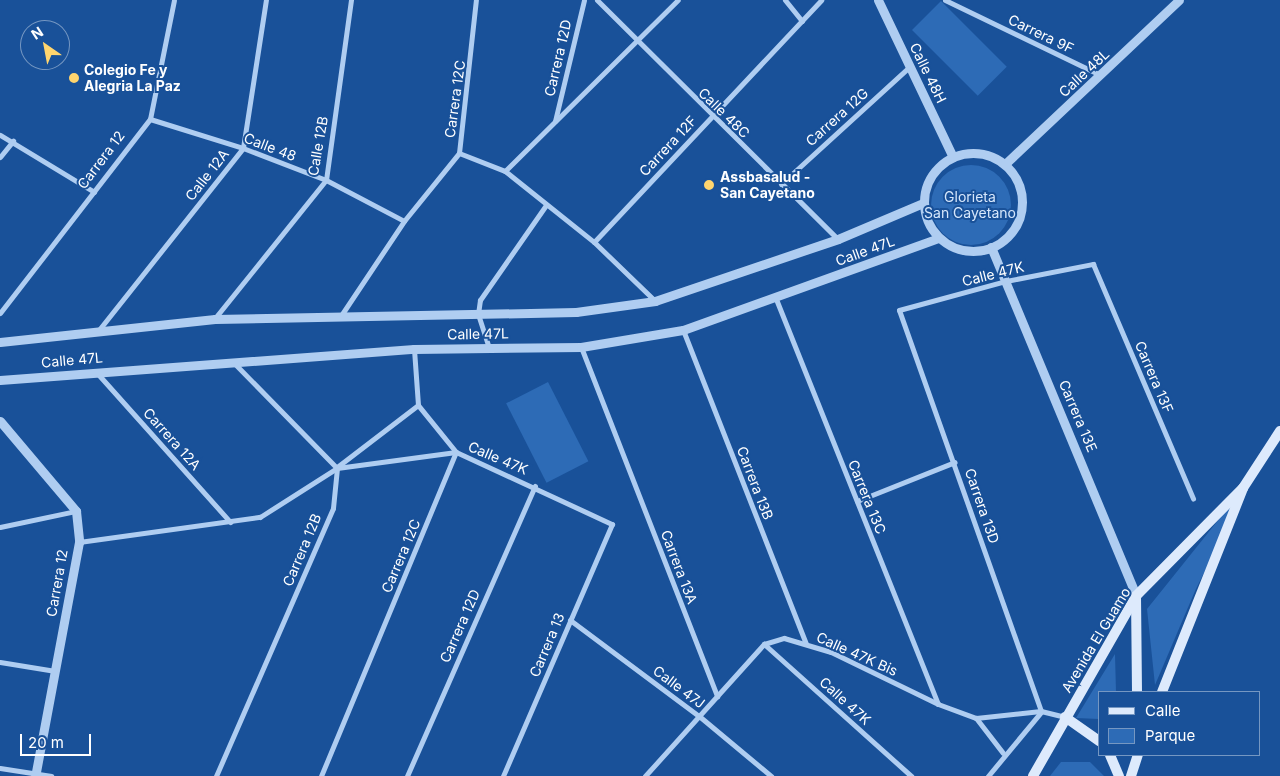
<!DOCTYPE html>
<html>
<head>
<meta charset="utf-8">
<style>
  body { margin:0 }
  #map { position:relative; width:1280px; height:776px; overflow:hidden; background:#195199; font-family:Inter,sans-serif }
  div>[style] { position:absolute }
  [style*='--x'] { left:calc(var(--x)*1px); top:calc(var(--y)*1px); width:calc(var(--w)*1px); rotate:calc(var(--a)*1deg) }
  .green>* { inset:0; background:#2d6bb6; transform-origin:0 0 }
  .round { border-radius:50% }
  .minor>* { height:5px; margin:-2.5px; padding:0 2.5px; transform-origin:2.5px; border-radius:2.5px; background:#afcdf1 }
  .tertiary>* { height:9px; margin:-4.5px; padding:0 4.5px; transform-origin:4.5px; border-radius:4.5px; background:#afcdf1 }
  .tertiary>.ring { margin:-4.5px; padding:0; box-sizing:content-box; background:none; border:9px solid #afcdf1; border-radius:50% }
  .secondary>* { height:10px; margin:-5px; padding:0 5px; transform-origin:5px; border-radius:5px; background:#ddeafc }
  .dots>* { width:14px; height:14px; translate:-50% -50%; box-sizing:border-box; border:2px solid #195199; border-radius:50% }
  span { translate:-50% -50%; white-space:nowrap; text-align:center; line-height:1.15; -webkit-text-stroke:4px #195199; paint-order:stroke }
  .street-label { font-size:14px; color:#fff }
  .poi-label { font-size:14px; color:#fff; font-weight:700 }
  .left { translate:0 -50%; text-align:left }
  .park-label { font-size:14px; color:#d6e7fc }
  .legend { position:absolute; left:1098px; top:691px; width:162px; height:65px; box-sizing:border-box; background:#195199; border:1px solid #7597c2; margin:0; padding:6px 9px; list-style:none; font-size:15px; color:#fff }
  .legend li { display:flex; align-items:center; gap:10px; height:25px }
  .legend b { width:25px; border:1px solid #7597c2 }
  .north { position:absolute; left:20px; top:20px; width:50px; height:50px; box-sizing:border-box; background:#195199; border:1px solid #7597c2; border-radius:50%; rotate:327deg; font-size:14px; font-weight:700; line-height:20px; text-align:center; color:#fff }
  .north::after { content:''; display:block; margin:auto; width:18px; height:22px; background:#ffd56e; clip-path:polygon(50% 0,100% 100%,50% 72%,0 100%) }
  .scale { position:absolute; left:20px; top:734px; width:71px; height:22px; box-sizing:border-box; border:2px solid #fff; border-top:0; padding-left:6px; font-size:15px; line-height:18px; white-space:nowrap; color:#fff; -webkit-text-stroke:4px #195199; paint-order:stroke }
</style>
</head>
<body>
<div id="map">
  <div class="green">
    <div style="left:941px;top:1px;width:93px;height:41px;rotate:45deg"></div>
    <div class="round" style="left:931px;top:165px;width:80px;height:80px"></div>
    <div style="left:548px;top:382px;width:89px;height:47px;rotate:63deg"></div>
    <div style="clip-path:polygon(1248px 483px,1195px 591px,1155px 685px,1147px 609px)"></div>
    <div style="clip-path:polygon(1115px 654px,1116px 692px,1099px 692px,1099px 719px,1076px 718px)"></div>
    <div style="clip-path:polygon(1061px 762px,1090px 762px,1104px 776px,1050px 776px)"></div>
  </div>
  <div class="minor">
    <div style="--x:597;--y:0;--w:339;--a:44.8"></div>
    <div style="--x:785;--y:0;--w:27;--a:51"></div>
    <div style="--x:945;--y:0;--w:172;--a:25.8"></div>
    <div style="--x:150;--y:119;--w:97;--a:17.3"></div>
    <div style="--x:243;--y:148;--w:89;--a:21.1"></div>
    <div style="--x:326;--y:180;--w:88;--a:27.7"></div>
    <div style="--x:555;--y:121;--w:124;--a:-76.5"></div>
    <div style="--x:0;--y:135;--w:110;--a:31.2"></div>
    <div style="--x:459;--y:153;--w:49;--a:21.4"></div>
    <div style="--x:505;--y:171;--w:114;--a:38.6"></div>
    <div style="--x:594;--y:242;--w:85;--a:44"></div>
    <div style="--x:0;--y:157;--w:21;--a:-51"></div>
    <div style="--x:505;--y:171;--w:243;--a:-44.7"></div>
    <div style="--x:781;--y:184;--w:173;--a:-42.4"></div>
    <div style="--x:594;--y:242;--w:332;--a:-46.8"></div>
    <div style="--x:776;--y:299;--w:436;--a:68.2"></div>
    <div style="--x:0;--y:313;--w:245;--a:-52.3"></div>
    <div style="--x:150;--y:119;--w:121;--a:-78.6"></div>
    <div style="--x:342;--y:314;--w:112;--a:-56.3"></div>
    <div style="--x:404;--y:221;--w:87;--a:-51"></div>
    <div style="--x:459;--y:153;--w:154;--a:-83.7"></div>
    <div style="--x:215;--y:318;--w:177;--a:-51.2"></div>
    <div style="--x:326;--y:180;--w:182;--a:-82.1"></div>
    <div style="--x:683;--y:330;--w:337;--a:68.6"></div>
    <div style="--x:98;--y:331;--w:233;--a:-51.6"></div>
    <div style="--x:243;--y:148;--w:150;--a:-81.2"></div>
    <div style="--x:581;--y:347;--w:375;--a:68.7"></div>
    <div style="--x:489;--y:348;--w:36;--a:-108"></div>
    <div style="--x:478;--y:314;--w:14;--a:-82"></div>
    <div style="--x:480;--y:300;--w:116;--a:-55.2"></div>
    <div style="--x:234;--y:363;--w:147;--a:45.6"></div>
    <div style="--x:97;--y:373;--w:200;--a:48.2"></div>
    <div style="--x:337;--y:467;--w:102;--a:-37.4"></div>
    <div style="--x:857;--y:501;--w:105;--a:-21.7"></div>
    <div style="--x:0;--y:527;--w:78;--a:-11.9"></div>
    <div style="--x:79;--y:542;--w:183;--a:-7.9"></div>
    <div style="--x:260;--y:517;--w:91;--a:-32.5"></div>
    <div style="--x:337;--y:468;--w:120;--a:-7.7"></div>
    <div style="--x:456;--y:452;--w:172;--a:24.8"></div>
    <div style="--x:612;--y:524;--w:275;--a:113.4"></div>
    <div style="--x:570;--y:620;--w:161;--a:36.7"></div>
    <div style="--x:699;--y:716;--w:94;--a:39.8"></div>
    <div style="--x:764;--y:644;--w:198;--a:41.9"></div>
    <div style="--x:0;--y:662;--w:56;--a:9.3"></div>
    <div style="--x:1041;--y:711;--w:425;--a:-109.5"></div>
    <div style="--x:899;--y:310;--w:111;--a:-15.2"></div>
    <div style="--x:1006;--y:281;--w:89;--a:-11.1"></div>
    <div style="--x:1093;--y:264;--w:255;--a:66.9"></div>
    <div style="--x:976;--y:718;--w:44;--a:52.4"></div>
    <div style="--x:0;--y:768;--w:52;--a:8.9"></div>
    <div style="--x:216;--y:776;--w:292;--a:-66.4"></div>
    <div style="--x:333;--y:508;--w:40;--a:-84.3"></div>
    <div style="--x:321;--y:776;--w:351;--a:-67.4"></div>
    <div style="--x:456;--y:452;--w:60;--a:-129"></div>
    <div style="--x:418;--y:405;--w:56;--a:-94.1"></div>
    <div style="--x:407;--y:776;--w:317;--a:-66.2"></div>
    <div style="--x:645;--y:776;--w:178;--a:-48"></div>
    <div style="--x:764;--y:644;--w:21;--a:-17"></div>
    <div style="--x:784;--y:638;--w:49;--a:16.6"></div>
    <div style="--x:831;--y:652;--w:119;--a:25.9"></div>
    <div style="--x:938;--y:704;--w:40;--a:20.2"></div>
    <div style="--x:976;--y:718;--w:65;--a:-6.1"></div>
    <div style="--x:1041;--y:711;--w:25;--a:14"></div>
    <div style="--x:988;--y:776;--w:83;--a:-50.4"></div>
  </div>
  <div class="tertiary">
    <div style="--x:878;--y:0;--w:174;--a:64.5"></div>
    <div class="ring" style="left:924px;top:153px;width:89px;height:89px"></div>
    <div style="--x:1005;--y:164;--w:239;--a:-43.3"></div>
    <div style="--x:991;--y:247;--w:378;--a:67.4"></div>
    <div style="--x:0;--y:342;--w:216;--a:-6.1"></div>
    <div style="--x:215;--y:319;--w:361;--a:-1.1"></div>
    <div style="--x:576;--y:312;--w:80;--a:-7.9"></div>
    <div style="--x:655;--y:301;--w:193;--a:-18.7"></div>
    <div style="--x:838;--y:239;--w:92;--a:-23"></div>
    <div style="--x:0;--y:380;--w:415;--a:-4.3"></div>
    <div style="--x:414;--y:349;--w:167;--a:-0.7"></div>
    <div style="--x:581;--y:347;--w:103;--a:-9.5"></div>
    <div style="--x:683;--y:330;--w:272;--a:-19.8"></div>
    <div style="--x:0;--y:421;--w:118;--a:49.8"></div>
    <div style="--x:76;--y:511;--w:31;--a:84"></div>
    <div style="--x:79;--y:542;--w:238;--a:100.6"></div>
  </div>
  <div class="secondary">
    <div style="--x:1136;--y:596;--w:96;--a:89.4"></div>
    <div style="--x:1162;--y:692;--w:219;--a:-68.3"></div>
    <div style="--x:1243;--y:488;--w:68;--a:-57"></div>
    <div style="--x:1065;--y:717;--w:42;--a:35.2"></div>
    <div style="--x:1110;--y:755;--w:23;--a:67"></div>
    <div style="--x:1033;--y:776;--w:207;--a:-60.2"></div>
    <div style="--x:1136;--y:596;--w:152;--a:-45.3"></div>
    <div style="--x:1131;--y:776;--w:22;--a:-72"></div>
  </div>
  <div class="dots">
    <div style="left:74px;top:78px;background:#ffd56e"></div>
    <div style="left:709px;top:185px;background:#ffd56e"></div>
  </div>
  <div class="street-label">
    <span style="left:1041px;top:34px;rotate:26deg">Carrera 9F</span>
    <span style="left:558px;top:58px;rotate:-77deg">Carrera 12D</span>
    <span style="left:928px;top:73px;rotate:64deg">Calle 48H</span>
    <span style="left:1084px;top:73px;rotate:-43deg">Calle 48L</span>
    <span style="left:455px;top:99px;rotate:-82deg">Carrera 12C</span>
    <span style="left:724px;top:113px;rotate:44deg">Calle 48C</span>
    <span style="left:837px;top:117px;rotate:-42deg">Carrera 12G</span>
    <span style="left:318px;top:146px;rotate:-80deg">Calle 12B</span>
    <span style="left:668px;top:146px;rotate:-47deg">Carrera 12F</span>
    <span style="left:270px;top:147px;rotate:21deg">Calle 48</span>
    <span style="left:101px;top:160px;rotate:-53deg">Carrera 12</span>
    <span style="left:207px;top:175px;rotate:-52deg">Calle 12A</span>
    <span style="left:865px;top:251px;rotate:-20deg">Calle 47L</span>
    <span style="left:993px;top:274px;rotate:-14deg">Calle 47K</span>
    <span style="left:478px;top:334px;rotate:-1deg">Calle 47L</span>
    <span style="left:72px;top:360px;rotate:-5deg">Calle 47L</span>
    <span style="left:1154px;top:377px;rotate:67deg">Carrera 13F</span>
    <span style="left:1078px;top:416px;rotate:67deg">Carrera 13E</span>
    <span style="left:172px;top:439px;rotate:48deg">Carrera 12A</span>
    <span style="left:498px;top:458px;rotate:23deg">Calle 47K</span>
    <span style="left:755px;top:483px;rotate:69deg">Carrera 13B</span>
    <span style="left:867px;top:497px;rotate:68deg">Carrera 13C</span>
    <span style="left:982px;top:506px;rotate:71deg">Carrera 13D</span>
    <span style="left:302px;top:550px;rotate:-67deg">Carrera 12B</span>
    <span style="left:401px;top:556px;rotate:-67deg">Carrera 12C</span>
    <span style="left:679px;top:567px;rotate:69deg">Carrera 13A</span>
    <span style="left:57px;top:583px;rotate:-80deg">Carrera 12</span>
    <span style="left:460px;top:626px;rotate:-66deg">Carrera 12D</span>
    <span style="left:1096px;top:640px;rotate:-59deg">Avenida El Guamo</span>
    <span style="left:547px;top:645px;rotate:-67deg">Carrera 13</span>
    <span style="left:857px;top:654px;rotate:24deg">Calle 47K Bis</span>
    <span style="left:679px;top:687px;rotate:37deg">Calle 47J</span>
    <span style="left:845px;top:701px;rotate:42deg">Calle 47K</span>
  </div>
  <div class="poi-label">
    <span class="left" style="left:84px;top:78px">Colegio Fe y<br>Alegria La Paz</span>
    <span class="left" style="left:720px;top:185px">Assbasalud -<br>San Cayetano</span>
  </div>
  <div class="park-label">
    <span style="left:970px;top:205px">Glorieta<br>San Cayetano</span>
  </div>
  <ul class="legend">
  <li><b style="height:6px;background:#ddeafc"></b>Calle</li>
  <li><b style="height:14px;background:#2d6bb6"></b>Parque</li>
  </ul>
  <div class="north">N</div>
  <div class="scale">20 m</div>
</div>
</body>
</html>
